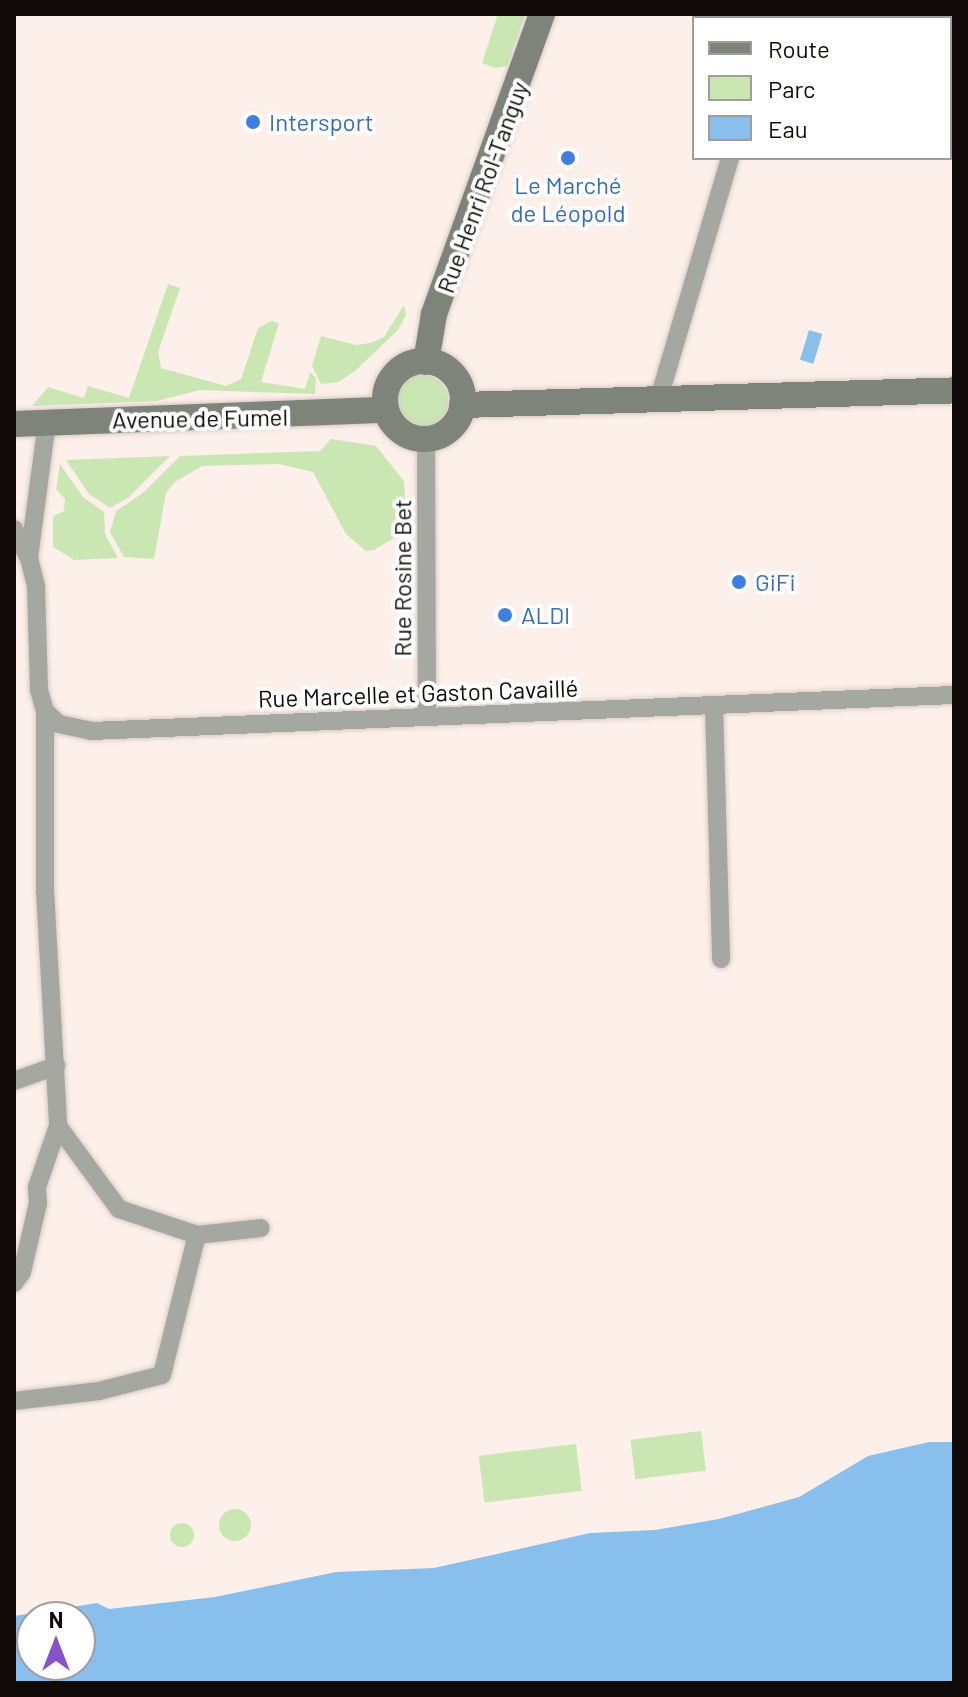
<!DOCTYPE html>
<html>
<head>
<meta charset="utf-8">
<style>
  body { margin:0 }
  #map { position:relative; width:968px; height:1697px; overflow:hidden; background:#fdefe9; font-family:Barlow,sans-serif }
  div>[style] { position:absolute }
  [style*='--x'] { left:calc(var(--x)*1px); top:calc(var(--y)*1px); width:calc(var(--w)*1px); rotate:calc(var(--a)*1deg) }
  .green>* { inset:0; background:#cae7b3; transform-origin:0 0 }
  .round { border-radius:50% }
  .water>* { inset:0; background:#89bfed; transform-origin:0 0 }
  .roads { filter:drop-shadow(0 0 2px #d7cbc5) drop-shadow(0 0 2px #d7cbc5) }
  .street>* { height:18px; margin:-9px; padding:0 9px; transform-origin:9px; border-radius:9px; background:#a4a8a1 }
  .secondary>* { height:26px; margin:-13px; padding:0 13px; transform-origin:13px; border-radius:13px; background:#7f847b }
  .secondary>.ring { margin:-13px; padding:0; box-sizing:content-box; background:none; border:26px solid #7f847b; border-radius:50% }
  .dots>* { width:22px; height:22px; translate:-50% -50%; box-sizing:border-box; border:4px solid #fff; border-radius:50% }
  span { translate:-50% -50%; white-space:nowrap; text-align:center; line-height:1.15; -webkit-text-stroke:8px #fff; paint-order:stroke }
  .shop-label { font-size:24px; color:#366cbe }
  .left { translate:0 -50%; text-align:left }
  .street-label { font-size:24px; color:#100b09 }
  .frame { position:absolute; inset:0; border:16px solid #100b09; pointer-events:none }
  .legend { position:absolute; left:692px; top:16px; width:260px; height:144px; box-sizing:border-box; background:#fff; border:2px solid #9f9d9d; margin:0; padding:10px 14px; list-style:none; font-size:24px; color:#100b09 }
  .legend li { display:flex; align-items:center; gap:16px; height:40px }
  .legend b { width:40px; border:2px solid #9f9d9d }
  .north { position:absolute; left:16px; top:1601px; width:80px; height:80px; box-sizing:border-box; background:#fff; border:2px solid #9f9d9d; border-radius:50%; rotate:0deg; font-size:22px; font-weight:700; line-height:32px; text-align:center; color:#100b09 }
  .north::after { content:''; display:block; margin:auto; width:28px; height:36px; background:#8752c9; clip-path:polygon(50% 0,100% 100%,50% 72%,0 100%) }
</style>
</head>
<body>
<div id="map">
  <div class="green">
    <div style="clip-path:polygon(498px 14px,525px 14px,507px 66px,495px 68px,482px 63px)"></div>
    <div style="clip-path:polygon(168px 284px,180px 288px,158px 352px,161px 368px,226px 386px,241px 379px,258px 328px,271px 321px,279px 323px,261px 382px,305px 389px,310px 372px,316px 378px,315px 394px,200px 390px,157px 401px,32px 406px,48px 387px,84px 398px,88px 386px,129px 398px)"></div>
    <div style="clip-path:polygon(404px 305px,406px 315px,398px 330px,355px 371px,338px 382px,321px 384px,312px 366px,321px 336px,356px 345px,370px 343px,384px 337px)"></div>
    <div class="round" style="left:396px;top:375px;width:52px;height:52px"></div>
    <div style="clip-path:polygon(331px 439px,376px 446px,404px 481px,407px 530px,374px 550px,366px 551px,346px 534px,313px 472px,279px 464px,202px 466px,175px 482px,166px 493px,154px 559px,124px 557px,110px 532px,116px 511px,143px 493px,180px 456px,320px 451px)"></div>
    <div style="clip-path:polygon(170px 456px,128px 498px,110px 508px,89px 494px,66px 460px)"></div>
    <div style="clip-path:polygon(60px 464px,83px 497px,104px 512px,105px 534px,118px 558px,74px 560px,53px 547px,53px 516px,64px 511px,65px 499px,56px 489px)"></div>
    <div style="left:701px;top:1431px;width:40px;height:71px;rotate:83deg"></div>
    <div style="left:576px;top:1444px;width:47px;height:98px;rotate:83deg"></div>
    <div class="round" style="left:219px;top:1509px;width:32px;height:32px"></div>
    <div class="round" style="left:170px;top:1523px;width:24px;height:24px"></div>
  </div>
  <div class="water">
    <div style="left:809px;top:330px;width:14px;height:31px;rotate:17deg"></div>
    <div style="clip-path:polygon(evenodd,929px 1442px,954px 1442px,954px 1683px,14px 1683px,14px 1616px,97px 1603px,109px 1609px,215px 1597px,336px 1572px,434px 1568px,590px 1533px,655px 1530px,719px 1519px,799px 1497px,868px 1456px,929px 1442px,32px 1617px,80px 1617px,80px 1665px,32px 1665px,32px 1617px)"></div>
  </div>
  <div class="roads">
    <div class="street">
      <div style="--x:659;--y:398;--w:250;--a:-73.5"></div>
      <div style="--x:426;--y:439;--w:278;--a:89.8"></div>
      <div style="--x:14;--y:529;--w:33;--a:63"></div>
      <div style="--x:29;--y:558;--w:137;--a:-82.5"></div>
      <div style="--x:29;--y:558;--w:30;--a:76"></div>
      <div style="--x:36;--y:587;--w:103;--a:88.3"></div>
      <div style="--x:39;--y:690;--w:22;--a:74"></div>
      <div style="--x:45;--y:711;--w:19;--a:43"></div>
      <div style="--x:59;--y:724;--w:33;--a:12"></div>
      <div style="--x:91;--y:731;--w:864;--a:-2.39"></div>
      <div style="--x:714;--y:705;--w:254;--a:88.4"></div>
      <div style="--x:45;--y:711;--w:179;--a:90"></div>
      <div style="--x:45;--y:890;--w:236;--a:86.8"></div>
      <div style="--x:58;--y:1126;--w:103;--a:53.7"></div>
      <div style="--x:119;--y:1209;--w:82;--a:18.4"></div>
      <div style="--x:197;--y:1235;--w:64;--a:-6.2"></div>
      <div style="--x:14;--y:1081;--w:45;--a:-19.7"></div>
      <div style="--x:14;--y:1283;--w:14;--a:-54"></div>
      <div style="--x:22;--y:1272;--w:71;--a:-76.9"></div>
      <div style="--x:38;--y:1203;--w:16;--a:-94"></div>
      <div style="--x:37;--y:1187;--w:65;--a:-71"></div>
      <div style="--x:14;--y:1401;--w:86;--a:-6.7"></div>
      <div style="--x:99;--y:1391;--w:65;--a:-14.3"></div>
      <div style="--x:162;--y:1375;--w:144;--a:-76"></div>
    </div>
    <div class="secondary">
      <div class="ring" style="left:385px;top:361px;width:52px;height:52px"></div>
      <div style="--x:426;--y:362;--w:49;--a:-80.5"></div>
      <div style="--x:434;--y:314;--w:319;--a:-70.2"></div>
      <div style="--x:462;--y:405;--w:492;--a:-1.7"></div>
      <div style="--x:14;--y:424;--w:372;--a:-2.2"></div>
    </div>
  </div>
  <div class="dots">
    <div style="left:253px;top:122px;background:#3f7fe0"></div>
    <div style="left:568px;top:158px;background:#3f7fe0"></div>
    <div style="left:739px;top:582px;background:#3f7fe0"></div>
    <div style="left:505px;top:615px;background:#3f7fe0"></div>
  </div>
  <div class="shop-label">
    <span class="left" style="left:269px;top:122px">Intersport</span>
    <span style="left:568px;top:199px">Le Marché<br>de Léopold</span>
    <span class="left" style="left:755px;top:582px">GiFi</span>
    <span class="left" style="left:521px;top:615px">ALDI</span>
  </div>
  <div class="street-label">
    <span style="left:482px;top:187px;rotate:-70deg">Rue Henri Rol-Tanguy</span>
    <span style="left:200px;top:418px;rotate:-1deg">Avenue de Fumel</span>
    <span style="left:402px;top:578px;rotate:-90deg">Rue Rosine Bet</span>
    <span style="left:418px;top:693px;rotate:-2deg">Rue Marcelle et Gaston Cavaillé</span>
  </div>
  <div class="frame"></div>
  <ul class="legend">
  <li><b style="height:10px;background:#7f847b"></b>Route</li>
  <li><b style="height:22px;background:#cae7b3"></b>Parc</li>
  <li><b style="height:22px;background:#89bfed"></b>Eau</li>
  </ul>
  <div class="north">N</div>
</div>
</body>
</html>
